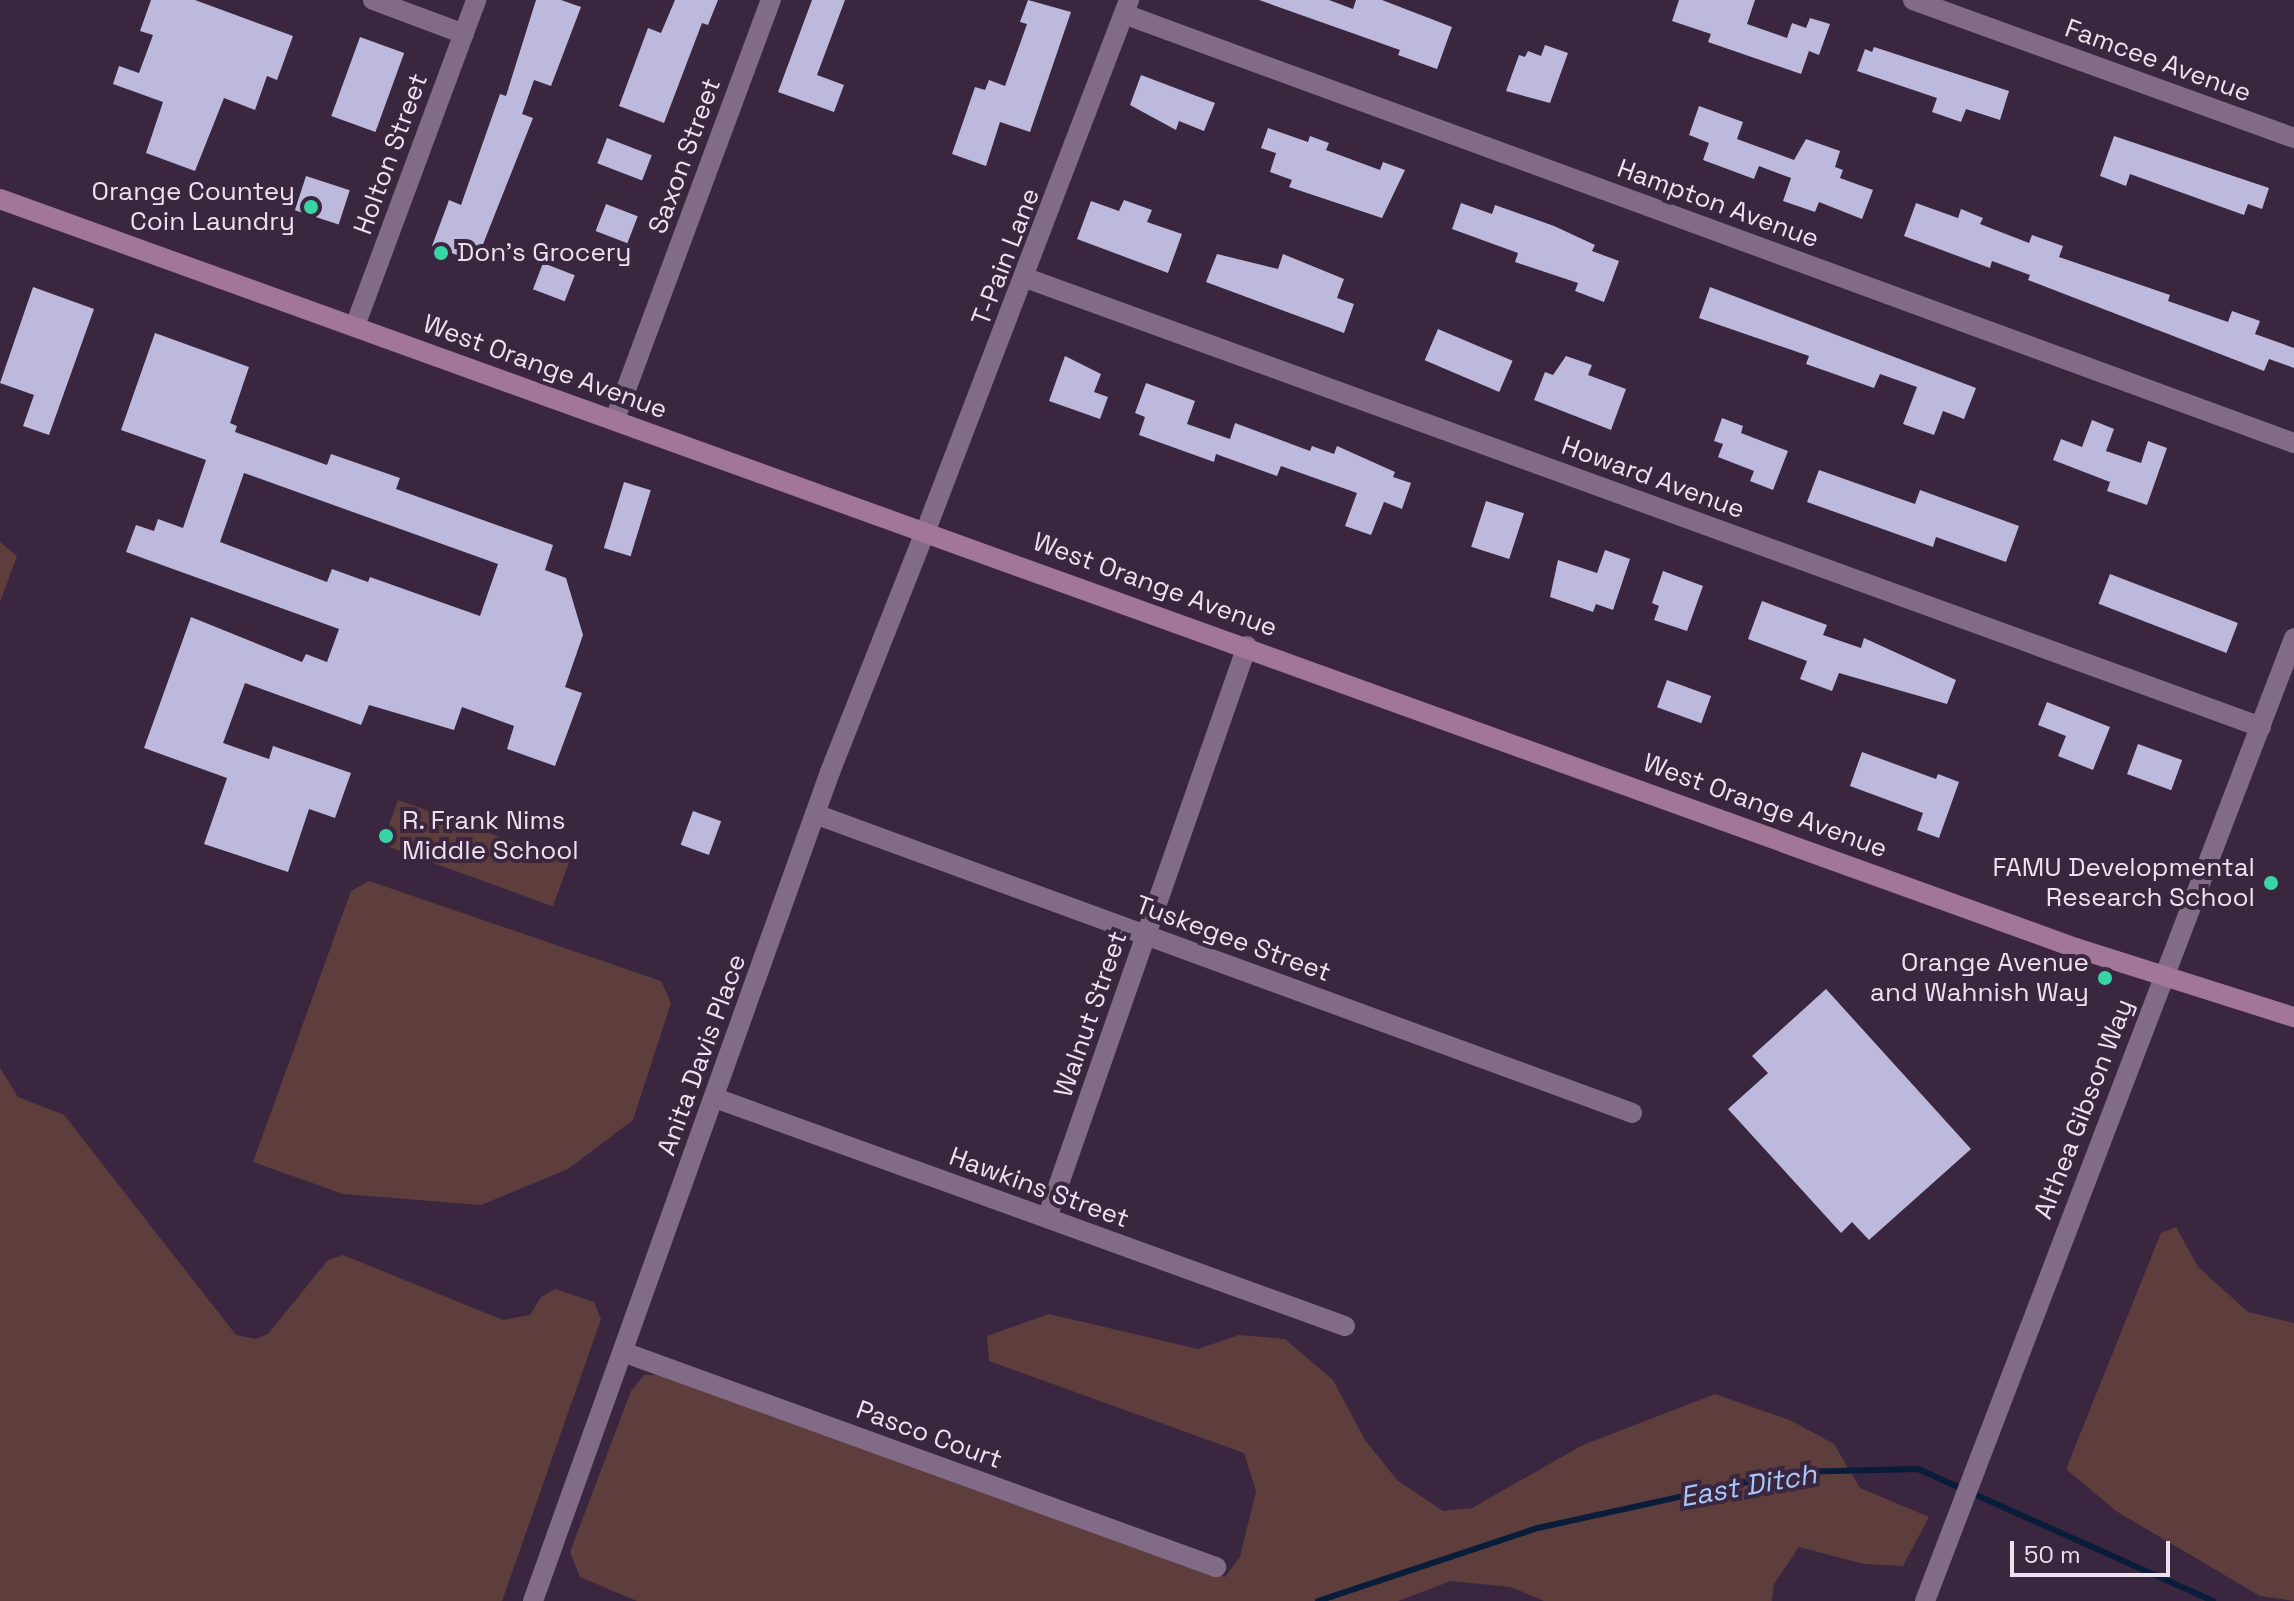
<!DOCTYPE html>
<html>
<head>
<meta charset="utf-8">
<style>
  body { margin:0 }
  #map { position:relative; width:2294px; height:1601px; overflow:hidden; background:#3a263e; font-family:"Space Grotesk",sans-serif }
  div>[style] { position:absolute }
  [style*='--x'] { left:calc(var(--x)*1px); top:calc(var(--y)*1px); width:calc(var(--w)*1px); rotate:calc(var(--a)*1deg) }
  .green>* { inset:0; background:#5d3e3d; transform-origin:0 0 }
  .stream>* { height:6px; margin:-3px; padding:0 3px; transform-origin:3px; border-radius:3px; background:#091d3b }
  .building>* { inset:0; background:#bcb9dc; transform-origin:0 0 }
  .minor>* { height:20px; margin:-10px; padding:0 10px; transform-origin:10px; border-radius:10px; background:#816b86 }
  .tertiary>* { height:20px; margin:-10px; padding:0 10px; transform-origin:10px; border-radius:10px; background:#816b86 }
  .secondary>* { height:20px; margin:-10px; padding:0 10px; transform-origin:10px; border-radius:10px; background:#a27696 }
  .dots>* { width:22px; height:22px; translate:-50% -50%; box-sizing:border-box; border:4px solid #3a263e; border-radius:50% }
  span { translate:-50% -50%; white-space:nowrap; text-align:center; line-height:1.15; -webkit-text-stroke:8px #3a263e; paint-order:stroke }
  .street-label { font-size:26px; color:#ede1f0 }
  .poi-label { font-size:26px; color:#ede1f0 }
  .right { translate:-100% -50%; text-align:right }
  .left { translate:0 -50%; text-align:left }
  .water-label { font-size:28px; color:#a8c6f6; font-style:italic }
  .scale { position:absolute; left:2010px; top:1541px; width:160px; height:36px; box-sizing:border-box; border:4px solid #ede1f0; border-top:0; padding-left:10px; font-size:24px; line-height:28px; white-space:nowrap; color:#ede1f0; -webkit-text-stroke:6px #3a263e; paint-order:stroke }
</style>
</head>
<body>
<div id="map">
  <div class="green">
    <div style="clip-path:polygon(0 542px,17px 556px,0 602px)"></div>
    <div style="left:398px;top:800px;width:182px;height:47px;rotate:20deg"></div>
    <div style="clip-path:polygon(369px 881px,661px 981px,671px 1003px,633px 1120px,568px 1169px,481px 1205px,343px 1194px,253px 1162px,351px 891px)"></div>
    <div style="clip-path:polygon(0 1068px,18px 1097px,64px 1115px,236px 1335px,255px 1339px,268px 1334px,328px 1260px,343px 1255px,503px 1320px,530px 1315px,541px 1297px,555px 1289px,594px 1302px,601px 1319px,502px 1601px,0 1601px)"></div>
    <div style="clip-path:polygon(2176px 1227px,2198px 1267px,2248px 1312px,2294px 1323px,2294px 1601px,2260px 1596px,2116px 1511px,2066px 1469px,2161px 1233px)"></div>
    <div style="clip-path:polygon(1049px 1314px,1198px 1349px,1239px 1335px,1285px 1339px,1333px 1380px,1365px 1440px,1397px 1480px,1443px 1511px,1472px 1508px,1583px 1445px,1715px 1394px,1792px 1421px,1834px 1444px,1860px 1488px,1929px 1517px,1903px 1566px,1864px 1564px,1799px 1547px,1774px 1584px,1772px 1601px,1544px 1601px,1511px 1587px,1451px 1581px,1398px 1601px,637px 1601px,580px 1577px,570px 1552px,631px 1391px,644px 1375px,659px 1375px,1225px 1577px,1240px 1557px,1256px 1491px,1244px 1453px,989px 1361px,987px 1336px)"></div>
  </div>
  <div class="stream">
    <div style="--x:1318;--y:1601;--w:232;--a:-18.4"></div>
    <div style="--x:1538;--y:1528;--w:261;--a:-12.4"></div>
    <div style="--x:1793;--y:1472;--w:125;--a:-1.4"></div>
    <div style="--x:1918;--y:1469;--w:323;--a:24.1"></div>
  </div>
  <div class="building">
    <div style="clip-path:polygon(151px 0,195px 0,293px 36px,277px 80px,267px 76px,255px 110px,224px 98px,195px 171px,146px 153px,163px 102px,113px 84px,119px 66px,139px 73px,153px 35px,140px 31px)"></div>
    <div style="clip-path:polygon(536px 0,561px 0,581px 7px,551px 86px,534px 80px,522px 114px,533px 118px,476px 262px,432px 246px,449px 200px,461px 205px,500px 94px,506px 96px)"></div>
    <div style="clip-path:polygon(675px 0,718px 0,708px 25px,702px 23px,664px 123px,619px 106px,648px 28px,661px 33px)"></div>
    <div style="clip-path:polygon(812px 0,845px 0,817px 75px,844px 85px,834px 112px,778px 92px)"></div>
    <div style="clip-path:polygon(1028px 0,1071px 12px,1030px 132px,1000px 122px,986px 166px,952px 154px,975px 87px,985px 90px,989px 80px,1005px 86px,1027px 24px,1020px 22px)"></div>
    <div style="clip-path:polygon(1259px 0,1329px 0,1353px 9px,1356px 0,1382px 0,1452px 27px,1437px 69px,1398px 55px,1400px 50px)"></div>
    <div style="clip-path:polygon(1679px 0,1755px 0,1747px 24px,1787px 38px,1792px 23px,1806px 28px,1810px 18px,1830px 24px,1819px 55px,1809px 51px,1801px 74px,1708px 42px,1711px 34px,1672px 21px)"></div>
    <div style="left:360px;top:37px;width:47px;height:84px;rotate:20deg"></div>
    <div style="clip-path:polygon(1545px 45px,1568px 53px,1550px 103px,1506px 91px,1519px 55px,1525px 57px,1528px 51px,1541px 56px)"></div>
    <div style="clip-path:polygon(1874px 47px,2009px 91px,2000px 120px,1966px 109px,1961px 122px,1932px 112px,1937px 98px,1857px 71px,1865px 49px,1872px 52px)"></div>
    <div style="clip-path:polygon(1141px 75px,1215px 103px,1204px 131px,1179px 121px,1176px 130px,1130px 105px)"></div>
    <div style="clip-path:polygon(1699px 106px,1743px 122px,1737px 139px,1794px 160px,1806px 139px,1840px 151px,1835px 167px,1843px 170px,1840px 178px,1873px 190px,1862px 219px,1819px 202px,1815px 212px,1783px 201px,1791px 178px,1759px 166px,1754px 179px,1703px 160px,1709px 143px,1689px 135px)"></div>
    <div style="clip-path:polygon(1268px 128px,1308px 142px,1310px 136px,1329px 143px,1326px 150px,1380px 170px,1383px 162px,1405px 170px,1382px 218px,1289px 187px,1292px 180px,1270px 172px,1276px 153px,1261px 148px)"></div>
    <div style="clip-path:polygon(2114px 136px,2269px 188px,2262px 209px,2248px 204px,2244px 215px,2130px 174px,2126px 186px,2100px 176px)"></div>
    <div style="left:607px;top:138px;width:48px;height:27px;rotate:21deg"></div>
    <div style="left:306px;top:176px;width:46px;height:36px;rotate:18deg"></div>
    <div style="clip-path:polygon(1124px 200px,1152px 210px,1147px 222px,1182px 234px,1168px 273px,1077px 239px,1091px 201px,1119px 211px)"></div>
    <div style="clip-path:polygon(1461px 203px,1492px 214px,1495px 205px,1554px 226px,1595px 245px,1592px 251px,1619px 261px,1604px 302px,1575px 291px,1578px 283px,1515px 262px,1518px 253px,1452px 229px)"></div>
    <div style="clip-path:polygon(1916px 203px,1958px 218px,1961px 209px,1983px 218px,1980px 224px,2029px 243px,2032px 235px,2063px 246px,2059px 257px,2170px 295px,2168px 301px,2228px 322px,2232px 311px,2260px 321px,2255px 334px,2294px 348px,2294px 368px,2269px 359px,2264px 371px,2028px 280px,2030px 275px,1992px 261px,1990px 268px,1904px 236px)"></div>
    <div style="left:606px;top:204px;width:34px;height:29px;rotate:21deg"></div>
    <div style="clip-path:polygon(1217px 254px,1278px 269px,1283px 254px,1344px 279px,1337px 298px,1354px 304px,1344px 333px,1206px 282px)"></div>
    <div style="left:543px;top:263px;width:34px;height:28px;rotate:21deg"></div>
    <div style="clip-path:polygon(33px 287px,94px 309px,49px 435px,23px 426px,34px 395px,0 383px)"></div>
    <div style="clip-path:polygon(1710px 287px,1976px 388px,1964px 419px,1943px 411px,1934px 435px,1903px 424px,1917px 387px,1880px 374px,1874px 388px,1806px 364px,1809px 356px,1699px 318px)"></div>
    <div style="left:1438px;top:329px;width:81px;height:34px;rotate:23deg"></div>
    <div style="clip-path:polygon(evenodd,155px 333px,249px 367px,230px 423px,237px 426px,235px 432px,327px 465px,331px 454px,400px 478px,396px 489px,553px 545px,545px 570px,566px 578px,583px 635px,565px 687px,582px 693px,555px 766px,507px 749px,514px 726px,462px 707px,454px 730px,369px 705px,361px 725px,245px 683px,223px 743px,269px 759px,273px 746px,351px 773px,335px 818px,309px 809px,288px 872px,204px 844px,227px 778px,144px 748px,191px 617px,302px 662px,306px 654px,327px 662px,339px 629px,126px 552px,136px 525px,154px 531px,158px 519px,183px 528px,206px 460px,121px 430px,155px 333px,244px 473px,498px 564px,480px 616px,370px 577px,368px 582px,332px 569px,327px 582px,220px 542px,244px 473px)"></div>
    <div style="clip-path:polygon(1065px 356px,1101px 374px,1094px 392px,1108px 397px,1100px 419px,1049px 401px)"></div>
    <div style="clip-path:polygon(1566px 356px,1592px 365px,1588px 375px,1626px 389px,1611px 430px,1534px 400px,1545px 372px,1553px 375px)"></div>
    <div style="clip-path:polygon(1146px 383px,1195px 401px,1187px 424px,1230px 439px,1235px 423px,1310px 451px,1312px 446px,1334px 454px,1337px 446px,1395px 472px,1393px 477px,1411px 483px,1402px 509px,1384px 502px,1371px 535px,1345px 526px,1357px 493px,1281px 466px,1277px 476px,1216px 454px,1214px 462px,1139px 435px,1145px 417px,1135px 413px)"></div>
    <div style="clip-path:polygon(1722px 418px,1743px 426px,1741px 433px,1788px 451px,1773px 490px,1750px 481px,1754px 471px,1718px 457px,1723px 444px,1714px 441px)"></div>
    <div style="clip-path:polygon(2092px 420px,2114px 429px,2106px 451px,2141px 463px,2148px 441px,2167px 448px,2147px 505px,2107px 491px,2110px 482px,2053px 460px,2061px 439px,2082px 447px)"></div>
    <div style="clip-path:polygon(1819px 470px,1915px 504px,1920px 490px,2019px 526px,2006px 562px,1936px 537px,1933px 547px,1807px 502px)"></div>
    <div style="left:624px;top:482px;width:28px;height:69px;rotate:17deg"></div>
    <div style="left:1486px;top:501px;width:40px;height:48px;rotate:18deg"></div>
    <div style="clip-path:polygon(1605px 550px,1630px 559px,1613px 610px,1596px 604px,1593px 612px,1550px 597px,1558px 560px,1597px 573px)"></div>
    <div style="clip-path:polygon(1663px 571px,1703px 586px,1687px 631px,1654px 620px,1659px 606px,1652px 603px)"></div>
    <div style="left:2110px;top:574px;width:137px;height:32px;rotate:21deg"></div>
    <div style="clip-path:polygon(1762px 601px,1827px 625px,1823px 635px,1861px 648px,1864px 638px,1956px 680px,1947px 704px,1839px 673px,1832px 691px,1800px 679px,1807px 661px,1748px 639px)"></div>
    <div style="left:1667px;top:680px;width:47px;height:29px;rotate:20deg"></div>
    <div style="clip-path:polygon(2047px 702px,2110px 727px,2093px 770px,2058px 756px,2066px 736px,2038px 725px)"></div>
    <div style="left:2138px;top:744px;width:47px;height:32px;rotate:20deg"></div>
    <div style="clip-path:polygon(1862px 752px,1936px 779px,1938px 774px,1959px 782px,1939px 838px,1917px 830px,1923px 813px,1850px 786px)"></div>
    <div style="left:693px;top:811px;width:30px;height:36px;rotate:20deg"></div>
    <div style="clip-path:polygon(1826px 989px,1971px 1149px,1869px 1240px,1852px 1222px,1841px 1233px,1728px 1109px,1768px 1073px,1752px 1056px)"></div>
  </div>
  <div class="minor">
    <div style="--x:373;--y:0;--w:97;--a:20.5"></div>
    <div style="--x:1913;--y:0;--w:405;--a:19.9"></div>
    <div style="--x:1124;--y:14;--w:1246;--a:20.14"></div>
    <div style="--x:1026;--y:278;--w:1314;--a:19.98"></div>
    <div style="--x:615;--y:419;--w:447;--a:-69.6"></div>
    <div style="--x:926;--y:530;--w:568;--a:-69.04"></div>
    <div style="--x:815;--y:814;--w:870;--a:20.1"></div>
    <div style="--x:715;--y:1098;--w:670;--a:19.9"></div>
    <div style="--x:1047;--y:1218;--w:606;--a:-70.73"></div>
    <div style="--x:623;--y:1352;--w:631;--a:19.93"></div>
  </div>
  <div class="tertiary">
    <div style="--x:355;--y:326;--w:348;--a:-69.6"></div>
    <div style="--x:533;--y:1601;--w:881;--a:-70.29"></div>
    <div style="--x:830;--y:772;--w:260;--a:-68.4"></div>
    <div style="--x:1925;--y:1601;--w:1031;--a:-69.03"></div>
  </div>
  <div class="secondary">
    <div style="--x:0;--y:199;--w:2207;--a:19.84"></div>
    <div style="--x:2076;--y:948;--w:229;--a:17.6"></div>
  </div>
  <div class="dots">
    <div style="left:311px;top:207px;background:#39d4a5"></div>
    <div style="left:441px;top:253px;background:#39d4a5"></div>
    <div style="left:386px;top:836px;background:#39d4a5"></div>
    <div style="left:2271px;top:883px;background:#39d4a5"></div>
    <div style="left:2105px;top:978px;background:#39d4a5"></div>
  </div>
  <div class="street-label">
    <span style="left:2158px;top:61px;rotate:20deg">Famcee Avenue</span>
    <span style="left:391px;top:154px;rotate:-70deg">Holton Street</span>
    <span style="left:685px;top:156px;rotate:-70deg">Saxon Street</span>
    <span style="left:1718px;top:204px;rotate:20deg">Hampton Avenue</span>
    <span style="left:1006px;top:257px;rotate:-69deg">T-Pain Lane</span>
    <span style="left:545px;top:367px;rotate:20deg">West Orange Avenue</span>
    <span style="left:1653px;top:478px;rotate:20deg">Howard Avenue</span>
    <span style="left:1155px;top:585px;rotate:20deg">West Orange Avenue</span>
    <span style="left:1765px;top:806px;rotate:20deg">West Orange Avenue</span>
    <span style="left:1233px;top:939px;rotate:20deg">Tuskegee Street</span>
    <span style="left:1091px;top:1014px;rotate:-71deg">Walnut Street</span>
    <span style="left:702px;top:1055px;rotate:-70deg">Anita Davis Place</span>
    <span style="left:2084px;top:1109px;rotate:-69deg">Althea Gibson Way</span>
    <span style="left:1039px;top:1188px;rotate:20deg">Hawkins Street</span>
    <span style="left:929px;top:1435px;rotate:20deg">Pasco Court</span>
  </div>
  <div class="poi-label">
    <span class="right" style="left:295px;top:207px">Orange Countey<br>Coin Laundry</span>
    <span class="left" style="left:457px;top:253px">Don's Grocery</span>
    <span class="left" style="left:402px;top:836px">R. Frank Nims<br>Middle School</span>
    <span class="right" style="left:2255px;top:883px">FAMU Developmental<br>Research School</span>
    <span class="right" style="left:2089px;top:978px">Orange Avenue<br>and Wahnish Way</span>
  </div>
  <div class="water-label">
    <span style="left:1748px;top:1485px;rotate:-10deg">East Ditch</span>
  </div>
  <div class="scale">50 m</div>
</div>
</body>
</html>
